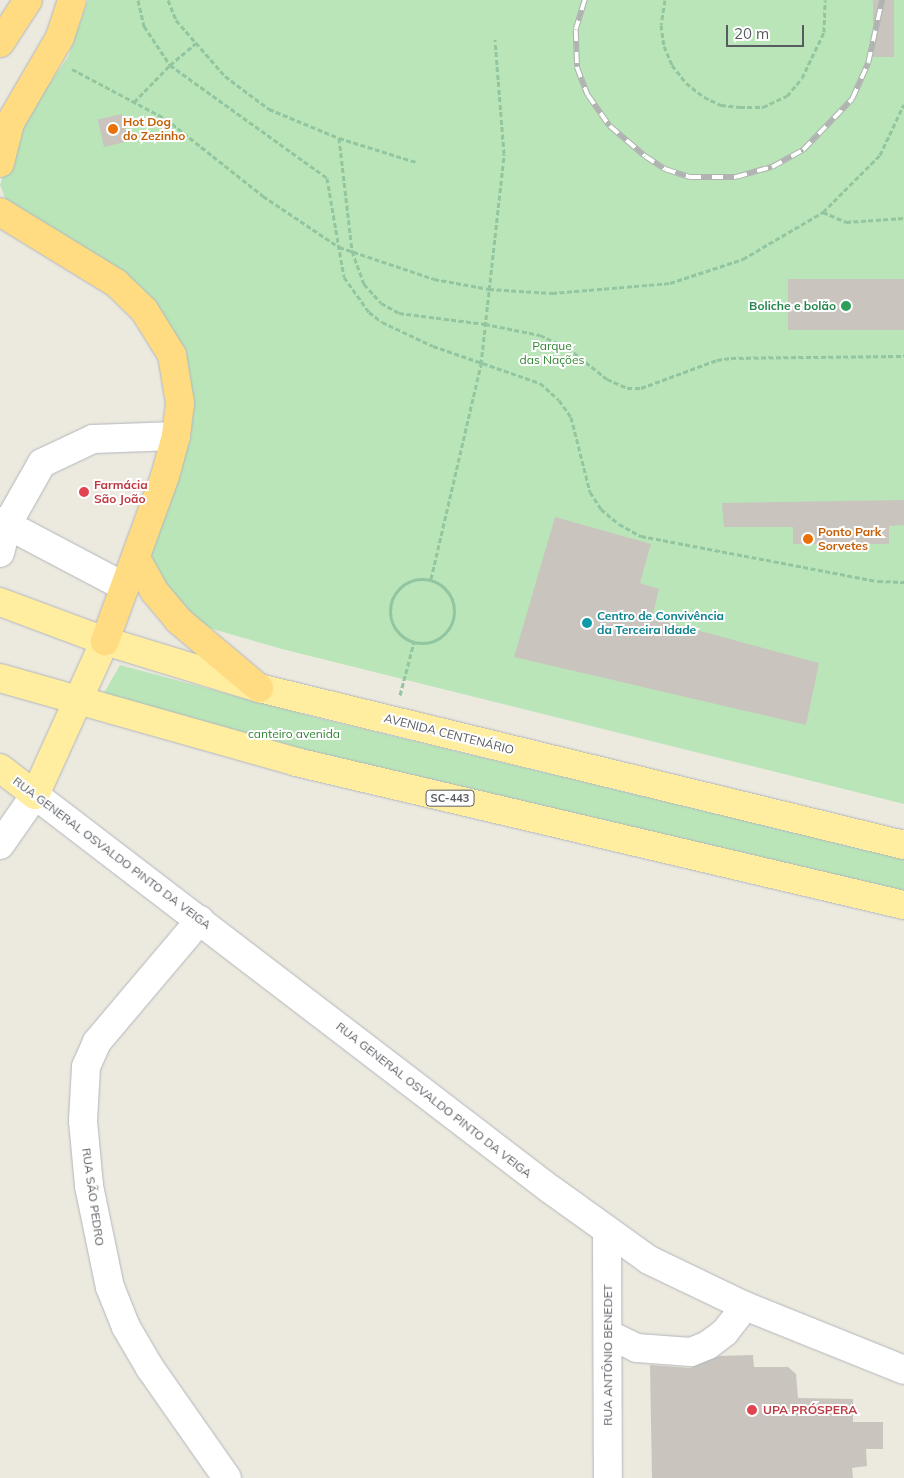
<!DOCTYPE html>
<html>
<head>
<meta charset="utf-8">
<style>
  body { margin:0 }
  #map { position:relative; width:904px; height:1478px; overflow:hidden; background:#ece9df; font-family:Mulish,sans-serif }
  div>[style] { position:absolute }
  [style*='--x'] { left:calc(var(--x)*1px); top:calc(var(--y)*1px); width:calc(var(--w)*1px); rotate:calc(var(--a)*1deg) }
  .green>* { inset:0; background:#bae5b9 }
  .building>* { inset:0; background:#c9c5be; transform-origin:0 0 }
  .path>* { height:3px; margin-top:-1.5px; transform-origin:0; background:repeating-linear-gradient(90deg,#92c6a0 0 5px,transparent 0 7.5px) }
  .path>.ring { margin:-1.5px; padding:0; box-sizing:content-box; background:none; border:3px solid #92c6a0; border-radius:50% }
  .roads { filter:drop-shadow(0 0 1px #b2b6bb) drop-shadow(0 0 1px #b2b6bb) }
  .minor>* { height:28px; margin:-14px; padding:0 14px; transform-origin:14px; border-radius:14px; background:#fff }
  .major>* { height:28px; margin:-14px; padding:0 14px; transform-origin:14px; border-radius:14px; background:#ffeda0 }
  .highway>* { height:28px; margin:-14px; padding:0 14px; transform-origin:14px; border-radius:14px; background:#ffdc82 }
  .rail>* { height:5.5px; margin-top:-2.75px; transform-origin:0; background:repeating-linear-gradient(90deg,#fff 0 11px,#b1b2b2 0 22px); box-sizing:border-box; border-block:1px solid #b1b2b2 }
  .dots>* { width:14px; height:14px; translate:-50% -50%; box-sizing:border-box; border:2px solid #fff; border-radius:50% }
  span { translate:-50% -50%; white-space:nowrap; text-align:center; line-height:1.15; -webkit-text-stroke:4px #fff; paint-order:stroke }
  .shield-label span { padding:1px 4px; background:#fff; border:1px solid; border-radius:4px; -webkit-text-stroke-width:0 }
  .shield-label { font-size:11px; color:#585c61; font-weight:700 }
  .food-label { font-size:12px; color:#c56008; font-weight:700 }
  .left { translate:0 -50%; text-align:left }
  .leisure-label { font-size:12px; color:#27864d; font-weight:700 }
  .right { translate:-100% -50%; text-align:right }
  .park-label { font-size:12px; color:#318633 }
  .health-label { font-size:12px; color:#be3a42; font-weight:700 }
  .culture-label { font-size:12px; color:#0d838f; font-weight:700 }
  .street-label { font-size:12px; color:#585c61 }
  .scale { position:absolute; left:726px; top:25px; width:78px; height:22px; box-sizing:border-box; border:2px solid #585c61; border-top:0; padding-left:6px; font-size:15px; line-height:18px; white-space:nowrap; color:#585c61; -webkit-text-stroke:4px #fff; paint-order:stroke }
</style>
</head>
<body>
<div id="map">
  <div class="green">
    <div style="clip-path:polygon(88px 0,904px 0,904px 804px,282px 649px,199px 625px,149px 565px,155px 543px,180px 352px,9px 208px,0 185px,18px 129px,68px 57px)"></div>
    <div style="clip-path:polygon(120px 665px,318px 718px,904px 859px,904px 898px,100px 700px)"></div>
  </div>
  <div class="building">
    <div style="left:873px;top:0;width:21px;height:57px"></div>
    <div style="left:122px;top:114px;width:28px;height:25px;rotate:77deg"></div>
    <div style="left:904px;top:279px;width:51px;height:116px;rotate:90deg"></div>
    <div style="clip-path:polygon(904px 500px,904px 525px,889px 526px,889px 544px,793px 544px,793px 527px,724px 527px,722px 503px)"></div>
    <div style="clip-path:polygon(555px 517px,651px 544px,640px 583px,659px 589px,652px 618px,819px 663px,806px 725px,514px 657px)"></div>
    <div style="clip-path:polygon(753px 1355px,754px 1367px,788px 1367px,796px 1374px,798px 1398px,853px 1399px,853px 1422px,883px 1422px,883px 1449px,866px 1449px,867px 1466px,852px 1468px,853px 1478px,652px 1478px,650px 1365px,690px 1368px,719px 1356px)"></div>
  </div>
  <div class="path">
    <div style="--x:138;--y:0;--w:27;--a:77"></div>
    <div style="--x:144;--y:26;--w:47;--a:56.3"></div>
    <div style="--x:170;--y:65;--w:193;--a:35.7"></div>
    <div style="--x:327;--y:178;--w:100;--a:80.3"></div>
    <div style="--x:344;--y:277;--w:43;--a:54.5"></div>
    <div style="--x:369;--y:312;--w:16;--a:38"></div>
    <div style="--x:382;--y:322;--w:56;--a:25.2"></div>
    <div style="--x:433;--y:346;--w:113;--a:19.1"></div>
    <div style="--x:540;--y:383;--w:25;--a:42"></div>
    <div style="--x:559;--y:400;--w:21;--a:55"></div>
    <div style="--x:571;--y:417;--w:77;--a:75.8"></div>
    <div style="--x:590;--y:492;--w:20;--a:57"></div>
    <div style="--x:601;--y:509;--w:23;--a:40"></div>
    <div style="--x:619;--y:524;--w:25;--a:29"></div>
    <div style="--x:641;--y:536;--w:241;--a:10.8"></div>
    <div style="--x:878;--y:581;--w:26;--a:2"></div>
    <div style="--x:168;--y:0;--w:22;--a:68"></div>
    <div style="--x:176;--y:20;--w:74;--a:48.8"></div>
    <div style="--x:225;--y:76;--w:55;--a:36.9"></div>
    <div style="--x:269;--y:109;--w:76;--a:22.5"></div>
    <div style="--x:339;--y:138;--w:81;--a:17.3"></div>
    <div style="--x:665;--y:0;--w:25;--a:99"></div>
    <div style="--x:661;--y:25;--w:21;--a:82"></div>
    <div style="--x:664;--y:46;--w:21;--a:67"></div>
    <div style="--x:672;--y:65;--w:23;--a:52"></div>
    <div style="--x:686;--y:83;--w:23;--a:38"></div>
    <div style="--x:704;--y:97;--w:19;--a:25"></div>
    <div style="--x:721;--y:105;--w:19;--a:6"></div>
    <div style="--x:740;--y:107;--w:23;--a:0"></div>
    <div style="--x:763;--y:107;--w:26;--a:-25"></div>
    <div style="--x:787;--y:96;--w:23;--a:-50"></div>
    <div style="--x:802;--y:78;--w:51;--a:-64.4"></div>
    <div style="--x:824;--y:32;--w:32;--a:-88"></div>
    <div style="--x:72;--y:69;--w:106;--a:28"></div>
    <div style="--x:166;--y:119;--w:124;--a:38.4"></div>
    <div style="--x:263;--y:196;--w:92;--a:33.9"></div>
    <div style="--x:339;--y:247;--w:100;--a:18.6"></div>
    <div style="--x:434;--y:279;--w:56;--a:10.3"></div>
    <div style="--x:489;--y:289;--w:63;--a:3.6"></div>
    <div style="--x:552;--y:293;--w:118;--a:-4.8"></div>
    <div style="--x:670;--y:283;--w:77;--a:-18.2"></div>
    <div style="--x:743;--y:259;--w:93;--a:-30.4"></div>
    <div style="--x:823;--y:212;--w:81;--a:-45"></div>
    <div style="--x:880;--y:155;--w:56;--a:-64.8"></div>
    <div style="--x:134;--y:102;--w:52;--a:-45.8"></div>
    <div style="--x:170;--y:65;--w:34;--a:-40"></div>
    <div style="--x:339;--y:138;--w:114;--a:83.4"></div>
    <div style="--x:352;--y:251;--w:35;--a:70"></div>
    <div style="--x:364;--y:284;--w:25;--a:48"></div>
    <div style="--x:381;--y:303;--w:21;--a:29"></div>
    <div style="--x:399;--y:313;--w:87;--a:7.3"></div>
    <div style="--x:485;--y:324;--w:56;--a:11.3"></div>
    <div style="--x:540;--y:335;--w:31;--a:25"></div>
    <div style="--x:568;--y:348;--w:50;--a:38.5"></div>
    <div style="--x:607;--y:379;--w:22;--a:24"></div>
    <div style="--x:627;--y:388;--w:14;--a:0"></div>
    <div style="--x:641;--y:388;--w:81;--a:-20.2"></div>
    <div style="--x:717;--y:360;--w:14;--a:-8"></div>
    <div style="--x:731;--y:358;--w:173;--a:-0.7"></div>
    <div style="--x:823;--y:212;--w:25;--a:23"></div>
    <div style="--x:846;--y:222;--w:58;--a:-3.9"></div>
    <div class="ring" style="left:390px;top:579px;width:61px;height:61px"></div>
    <div style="--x:431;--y:579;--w:221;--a:-76.9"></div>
    <div style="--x:481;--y:364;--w:211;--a:-83.7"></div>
    <div style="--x:504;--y:154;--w:115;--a:-94.5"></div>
    <div style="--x:400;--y:695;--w:55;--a:-75.2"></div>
  </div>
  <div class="roads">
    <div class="minor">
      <div style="--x:0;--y:521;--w:141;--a:27.8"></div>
      <div style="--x:0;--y:553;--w:31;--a:-75"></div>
      <div style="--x:8;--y:523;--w:69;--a:-60.5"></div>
      <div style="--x:42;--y:463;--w:56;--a:-25.2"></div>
      <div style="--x:93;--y:439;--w:83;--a:-2.1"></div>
      <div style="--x:0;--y:845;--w:61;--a:-55"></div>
      <div style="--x:35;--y:795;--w:648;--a:37.42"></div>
      <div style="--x:550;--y:1189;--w:122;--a:35.6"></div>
      <div style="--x:649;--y:1260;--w:106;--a:25.6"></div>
      <div style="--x:745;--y:1306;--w:171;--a:21.9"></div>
      <div style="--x:200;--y:920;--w:160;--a:130.2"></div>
      <div style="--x:97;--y:1042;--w:27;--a:114"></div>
      <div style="--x:86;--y:1067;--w:54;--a:93.2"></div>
      <div style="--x:83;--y:1121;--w:65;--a:84.7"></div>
      <div style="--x:89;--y:1186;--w:103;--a:78.3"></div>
      <div style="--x:110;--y:1287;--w:43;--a:68.2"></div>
      <div style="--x:126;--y:1327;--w:48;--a:59.7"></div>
      <div style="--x:150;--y:1368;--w:134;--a:55"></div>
      <div style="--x:607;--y:1231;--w:247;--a:89.8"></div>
      <div style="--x:608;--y:1334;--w:32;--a:26"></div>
      <div style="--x:637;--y:1348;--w:54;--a:4.2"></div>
      <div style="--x:691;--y:1352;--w:18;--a:-22"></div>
      <div style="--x:708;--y:1345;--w:21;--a:-37"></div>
      <div style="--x:725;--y:1332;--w:33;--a:-52"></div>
    </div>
    <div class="major">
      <div style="--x:0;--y:602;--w:112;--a:20.4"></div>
      <div style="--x:105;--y:641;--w:161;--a:17"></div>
      <div style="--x:259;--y:688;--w:664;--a:13.68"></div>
      <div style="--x:0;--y:678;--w:308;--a:15.8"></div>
      <div style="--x:296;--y:762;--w:625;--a:13.24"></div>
      <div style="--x:0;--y:768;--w:44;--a:37.6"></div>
      <div style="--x:35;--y:795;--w:169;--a:-65.6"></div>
    </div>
    <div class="highway">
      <div style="--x:0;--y:43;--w:51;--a:-56.9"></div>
      <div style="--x:0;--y:163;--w:41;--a:-76"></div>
      <div style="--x:10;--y:123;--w:99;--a:-59.8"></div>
      <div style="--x:60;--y:37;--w:39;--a:-72"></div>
      <div style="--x:0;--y:212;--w:136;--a:31.5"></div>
      <div style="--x:116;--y:283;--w:39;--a:44"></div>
      <div style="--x:144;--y:310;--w:53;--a:58.1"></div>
      <div style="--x:172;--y:355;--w:49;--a:80.5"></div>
      <div style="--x:180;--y:403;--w:33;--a:97"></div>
      <div style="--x:176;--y:436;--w:41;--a:105.4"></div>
      <div style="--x:165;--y:476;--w:176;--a:110"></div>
      <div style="--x:136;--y:558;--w:38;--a:61"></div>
      <div style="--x:154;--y:591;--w:38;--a:50"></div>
      <div style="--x:178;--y:620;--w:106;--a:40"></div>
    </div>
  </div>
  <div class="rail">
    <div style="--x:585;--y:0;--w:31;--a:107"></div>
    <div style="--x:576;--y:30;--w:37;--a:88"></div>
    <div style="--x:577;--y:67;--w:30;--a:69"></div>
    <div style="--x:588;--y:95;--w:38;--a:55"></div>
    <div style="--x:610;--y:126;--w:46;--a:40.6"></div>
    <div style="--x:645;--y:156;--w:24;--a:33"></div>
    <div style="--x:665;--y:169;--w:26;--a:18"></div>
    <div style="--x:690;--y:177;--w:46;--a:0"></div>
    <div style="--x:736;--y:177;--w:37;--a:-16"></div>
    <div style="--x:772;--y:167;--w:35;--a:-29"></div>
    <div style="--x:803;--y:150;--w:71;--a:-46.1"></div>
    <div style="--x:852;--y:99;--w:39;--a:-66"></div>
    <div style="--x:868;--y:63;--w:65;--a:-77.5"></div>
  </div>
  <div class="dots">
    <div style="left:113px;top:129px;background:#e8710a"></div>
    <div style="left:846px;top:306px;background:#2e9e5b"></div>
    <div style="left:84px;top:492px;background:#e0444e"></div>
    <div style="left:808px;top:539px;background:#e8710a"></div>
    <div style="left:587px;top:623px;background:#0f9aa8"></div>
    <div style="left:752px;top:1410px;background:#e0444e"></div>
  </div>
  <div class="shield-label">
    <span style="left:450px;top:798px">SC-443</span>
  </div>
  <div class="food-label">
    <span class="left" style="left:123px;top:129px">Hot Dog<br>do Zezinho</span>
    <span class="left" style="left:818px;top:539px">Ponto Park<br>Sorvetes</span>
  </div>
  <div class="leisure-label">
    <span class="right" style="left:836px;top:306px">Boliche e bolão</span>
  </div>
  <div class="park-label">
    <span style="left:552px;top:353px">Parque<br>das Nações</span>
    <span style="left:294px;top:734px">canteiro avenida</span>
  </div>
  <div class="health-label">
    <span class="left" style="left:94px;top:492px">Farmácia<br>São João</span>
    <span class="left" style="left:763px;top:1410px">UPA PRÓSPERA</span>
  </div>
  <div class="culture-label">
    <span class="left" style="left:597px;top:623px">Centro de Convivência<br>da Terceira Idade</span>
  </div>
  <div class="street-label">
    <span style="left:449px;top:734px;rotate:14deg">AVENIDA CENTENÁRIO</span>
    <span style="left:112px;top:853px;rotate:37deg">RUA GENERAL OSVALDO PINTO DA VEIGA</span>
    <span style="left:434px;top:1100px;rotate:38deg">RUA GENERAL OSVALDO PINTO DA VEIGA</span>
    <span style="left:93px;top:1197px;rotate:82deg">RUA SÃO PEDRO</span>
    <span style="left:608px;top:1355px;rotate:-90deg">RUA ANTÔNIO BENEDET</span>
  </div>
  <div class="scale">20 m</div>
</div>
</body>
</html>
